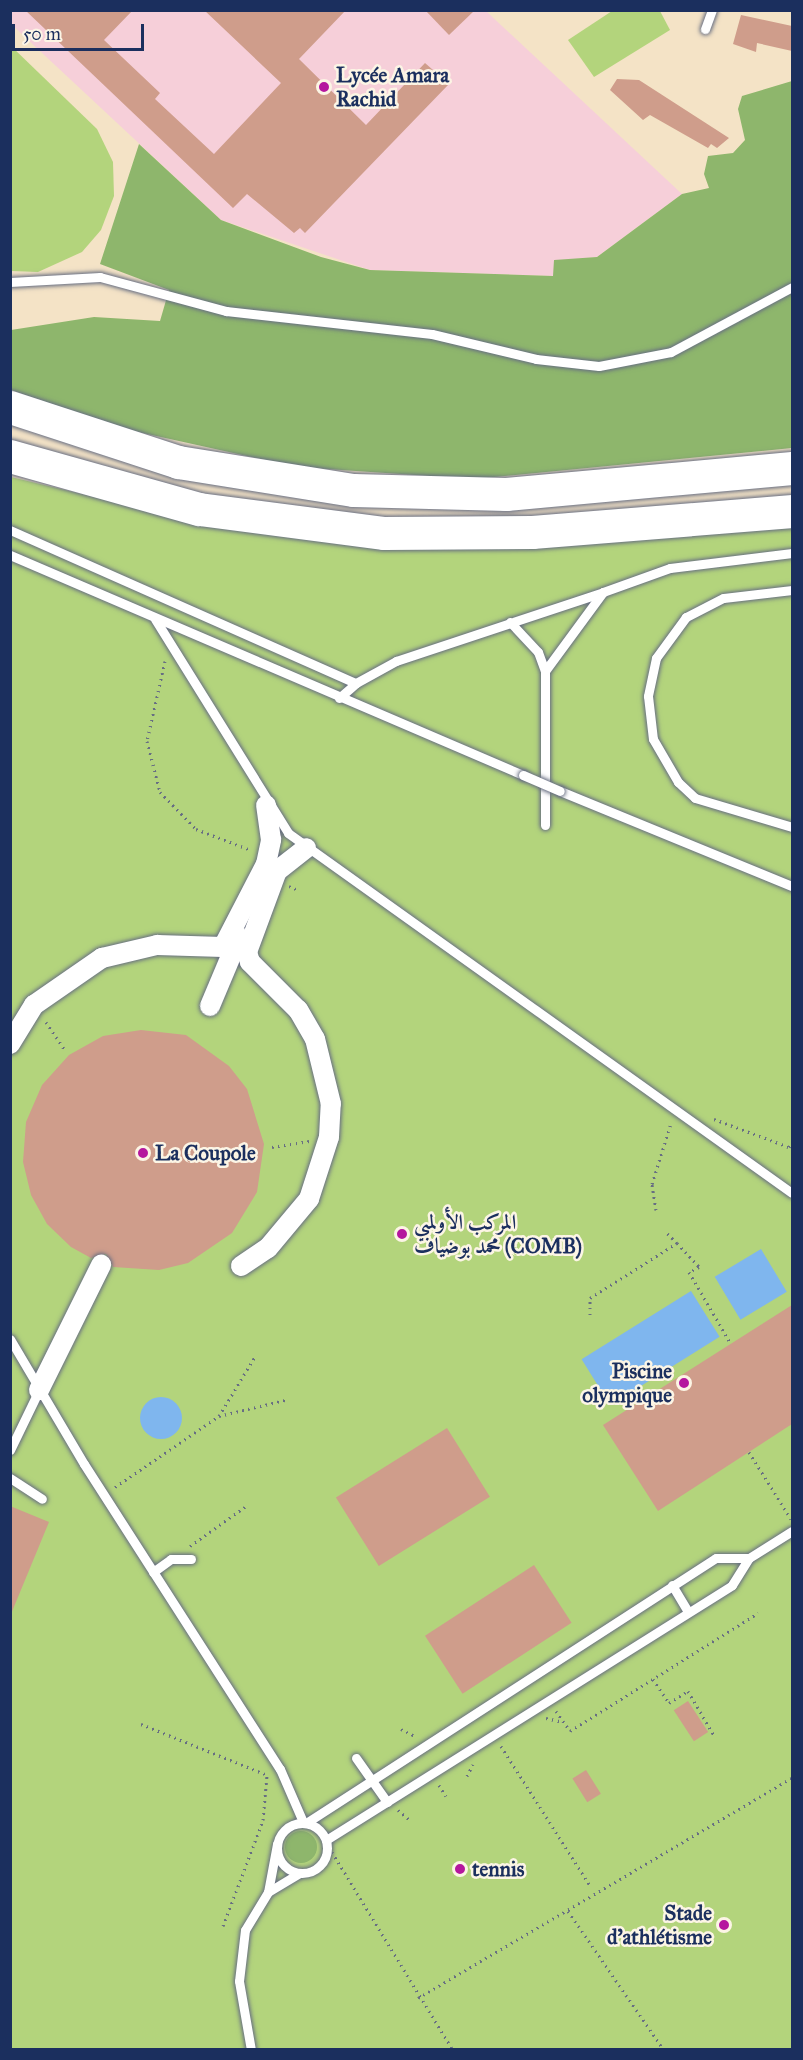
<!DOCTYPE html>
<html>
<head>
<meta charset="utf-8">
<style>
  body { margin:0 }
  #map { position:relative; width:803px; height:2060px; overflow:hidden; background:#f4e3c6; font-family:"IM FELL Great Primer",Amiri,serif }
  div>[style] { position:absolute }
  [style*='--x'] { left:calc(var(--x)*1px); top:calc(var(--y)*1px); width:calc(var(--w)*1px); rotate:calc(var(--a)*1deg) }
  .built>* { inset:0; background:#f6cfd9 }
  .green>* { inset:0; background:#b3d47c }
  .forest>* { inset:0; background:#8eb66c }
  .round { border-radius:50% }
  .water>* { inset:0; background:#7fb6ee; transform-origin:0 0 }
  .building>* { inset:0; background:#cf9d8b; transform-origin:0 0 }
  .path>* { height:3px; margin-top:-1.5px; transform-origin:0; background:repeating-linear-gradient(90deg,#676e82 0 1.5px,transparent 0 6px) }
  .roads { filter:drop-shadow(0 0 2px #676e82) drop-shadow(0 0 2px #676e82) }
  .lane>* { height:9px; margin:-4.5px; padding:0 4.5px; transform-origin:4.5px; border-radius:4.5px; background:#fff }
  .lane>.ring { margin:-4.5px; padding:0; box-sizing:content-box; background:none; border:9px solid #fff; border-radius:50% }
  .street>* { height:20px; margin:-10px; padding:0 10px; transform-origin:10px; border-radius:10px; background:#fff }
  .highway>* { height:33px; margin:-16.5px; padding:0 16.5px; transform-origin:16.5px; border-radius:16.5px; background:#fff }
  .bridges { filter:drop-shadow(0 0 2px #676e82) drop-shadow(0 0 2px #676e82) }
  .lane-bridge>* { height:9px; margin:-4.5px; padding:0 4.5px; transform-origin:4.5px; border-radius:4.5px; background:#fff }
  .dots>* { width:16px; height:16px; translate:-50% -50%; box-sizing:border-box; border:3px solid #fcf5e5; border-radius:50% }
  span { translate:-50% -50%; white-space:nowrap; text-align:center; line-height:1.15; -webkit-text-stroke:5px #fcf5e5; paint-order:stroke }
  .poi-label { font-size:21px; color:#1b2f5e; font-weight:700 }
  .left { translate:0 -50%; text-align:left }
  .right { translate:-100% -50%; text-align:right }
  .frame { position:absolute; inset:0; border:12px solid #1b2f5e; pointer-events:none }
  .scale { position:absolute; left:12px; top:24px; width:132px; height:27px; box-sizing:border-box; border:3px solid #1b2f5e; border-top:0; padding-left:8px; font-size:18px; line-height:21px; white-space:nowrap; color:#1b2f5e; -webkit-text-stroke:4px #fcf5e5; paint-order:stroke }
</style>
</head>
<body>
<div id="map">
  <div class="built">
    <div style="clip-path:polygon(10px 11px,486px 11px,682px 194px,597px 257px,555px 261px,554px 276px,370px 270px,221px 220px,11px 24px)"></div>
  </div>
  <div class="green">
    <div style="clip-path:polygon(612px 11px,660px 11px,670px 30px,594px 77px,568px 40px)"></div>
    <div style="clip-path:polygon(11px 46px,97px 129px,113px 162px,114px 196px,101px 230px,82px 252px,38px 272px,11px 271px)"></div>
    <div style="clip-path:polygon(11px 477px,220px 527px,399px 548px,545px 547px,792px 526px,792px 2049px,11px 2050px)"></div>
  </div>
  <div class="forest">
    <div style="clip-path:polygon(792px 81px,792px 448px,474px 479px,297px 467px,120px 428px,11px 390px,11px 330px,94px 317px,160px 321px,169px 290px,100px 264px,139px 144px,221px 220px,321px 257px,370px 270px,553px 276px,554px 260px,597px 257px,682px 194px,709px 188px,704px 174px,708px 156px,733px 153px,745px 140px,738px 109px,742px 96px)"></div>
    <div class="round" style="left:285px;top:1831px;width:32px;height:32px"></div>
  </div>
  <div class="water">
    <div style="left:761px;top:1249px;width:50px;height:54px;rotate:59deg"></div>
    <div style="left:691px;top:1291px;width:54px;height:129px;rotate:58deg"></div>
    <div class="round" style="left:140px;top:1397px;width:42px;height:42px"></div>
  </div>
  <div class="building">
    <div style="clip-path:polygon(25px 10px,133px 10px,104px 40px,160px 93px,155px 99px,214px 154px,281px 83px,204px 10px,346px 10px,299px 59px,366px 125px,425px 63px,449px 84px,305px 233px,300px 228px,294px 233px,247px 194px,233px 208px)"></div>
    <div style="clip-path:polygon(425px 10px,475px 10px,449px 35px)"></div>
    <div style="clip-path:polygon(741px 15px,792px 26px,792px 51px,757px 43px,756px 52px,733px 44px)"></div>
    <div style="clip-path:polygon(617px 79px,639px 80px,729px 138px,717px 148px,711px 144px,708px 148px,650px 115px,643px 120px,610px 90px)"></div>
    <div style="clip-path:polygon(141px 1030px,186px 1035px,229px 1066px,247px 1089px,264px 1144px,257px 1192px,232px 1233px,188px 1263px,159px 1270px,113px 1267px,106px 1254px,91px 1258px,71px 1247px,47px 1224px,31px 1195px,23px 1162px,26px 1122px,42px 1085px,69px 1055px,103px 1036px)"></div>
    <div style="clip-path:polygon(792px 1305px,792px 1424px,658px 1511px,603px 1425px)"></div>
    <div style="left:447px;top:1428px;width:81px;height:131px;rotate:58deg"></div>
    <div style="clip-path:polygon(10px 1506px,49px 1522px,11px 1614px,10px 1613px)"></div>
    <div style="left:534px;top:1565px;width:69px;height:130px;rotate:57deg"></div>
    <div style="left:688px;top:1701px;width:37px;height:17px;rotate:57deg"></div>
    <div style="left:586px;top:1770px;width:28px;height:16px;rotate:58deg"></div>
  </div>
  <div class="path">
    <div style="--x:165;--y:661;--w:82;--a:102.7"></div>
    <div style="--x:147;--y:741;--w:53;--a:75.7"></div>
    <div style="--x:160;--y:792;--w:52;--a:45.8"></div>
    <div style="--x:196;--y:829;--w:59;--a:20.9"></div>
    <div style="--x:289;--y:886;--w:10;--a:24"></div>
    <div style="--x:46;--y:1022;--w:34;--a:56"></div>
    <div style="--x:714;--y:1119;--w:80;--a:20.5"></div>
    <div style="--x:789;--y:1147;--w:4;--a:-45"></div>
    <div style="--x:272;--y:1147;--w:38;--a:-9"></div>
    <div style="--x:656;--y:1210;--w:26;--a:-99"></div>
    <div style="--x:652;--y:1184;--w:64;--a:-72.7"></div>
    <div style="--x:677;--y:1243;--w:33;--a:47"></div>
    <div style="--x:699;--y:1267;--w:11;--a:153"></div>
    <div style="--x:689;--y:1272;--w:83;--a:59.7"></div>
    <div style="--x:590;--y:1315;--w:17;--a:-90"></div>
    <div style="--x:590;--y:1298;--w:103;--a:-32.3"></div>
    <div style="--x:677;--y:1243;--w:14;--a:-135"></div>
    <div style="--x:219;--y:1416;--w:71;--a:-58.8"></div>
    <div style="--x:749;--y:1452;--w:79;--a:57.9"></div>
    <div style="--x:115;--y:1487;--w:126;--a:-34.3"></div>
    <div style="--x:219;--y:1416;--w:68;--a:-13.6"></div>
    <div style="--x:190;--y:1546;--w:69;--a:-35.5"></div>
    <div style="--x:653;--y:1679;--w:29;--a:56"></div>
    <div style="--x:669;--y:1703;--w:22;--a:-32"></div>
    <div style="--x:688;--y:1691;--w:53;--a:59.6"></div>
    <div style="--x:556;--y:1711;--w:24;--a:55"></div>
    <div style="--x:570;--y:1731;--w:222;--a:-32.1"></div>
    <div style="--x:546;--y:1718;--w:17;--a:13"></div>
    <div style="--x:141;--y:1724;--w:136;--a:22"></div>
    <div style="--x:401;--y:1729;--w:16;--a:27"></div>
    <div style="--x:501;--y:1746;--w:164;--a:57.5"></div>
    <div style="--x:467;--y:1776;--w:13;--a:-63"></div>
    <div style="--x:439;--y:1785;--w:13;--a:58"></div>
    <div style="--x:398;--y:1810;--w:16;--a:40"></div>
    <div style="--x:332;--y:1852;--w:232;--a:58.6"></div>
    <div style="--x:568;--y:1911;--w:169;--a:55.4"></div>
    <div style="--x:223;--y:1926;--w:113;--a:-69.3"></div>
    <div style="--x:263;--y:1820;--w:45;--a:-84.9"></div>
    <div style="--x:418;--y:1998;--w:434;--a:-30.5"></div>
  </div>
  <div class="roads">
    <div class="lane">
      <div style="--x:705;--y:29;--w:20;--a:-70"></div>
      <div style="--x:10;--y:282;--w:90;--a:-3.2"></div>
      <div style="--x:100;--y:277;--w:131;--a:15.1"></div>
      <div style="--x:226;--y:311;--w:207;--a:6.4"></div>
      <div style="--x:432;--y:334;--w:107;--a:13.5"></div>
      <div style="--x:536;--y:359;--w:63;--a:6.3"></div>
      <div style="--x:599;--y:366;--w:73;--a:-11"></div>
      <div style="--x:671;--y:352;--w:137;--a:-28.2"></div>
      <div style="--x:10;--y:530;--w:378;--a:23.9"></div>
      <div style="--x:356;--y:683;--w:46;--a:-28.8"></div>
      <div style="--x:396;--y:661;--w:218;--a:-18.4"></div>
      <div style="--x:10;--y:555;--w:558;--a:23.21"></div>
      <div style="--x:792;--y:590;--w:69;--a:173.4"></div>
      <div style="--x:723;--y:598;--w:42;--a:152.8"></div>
      <div style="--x:686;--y:617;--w:51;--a:126.2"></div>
      <div style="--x:656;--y:658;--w:39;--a:102"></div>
      <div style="--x:648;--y:696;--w:43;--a:83.4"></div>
      <div style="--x:653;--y:739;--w:50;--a:59.8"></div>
      <div style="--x:678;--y:782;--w:23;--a:43"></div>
      <div style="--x:695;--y:798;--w:101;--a:16.6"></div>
      <div style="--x:155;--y:619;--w:252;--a:58.1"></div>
      <div style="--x:288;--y:833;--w:619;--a:35.54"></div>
      <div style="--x:510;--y:622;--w:41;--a:47"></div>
      <div style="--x:538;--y:652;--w:20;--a:70"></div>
      <div style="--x:339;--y:698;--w:23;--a:-41"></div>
      <div style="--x:560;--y:791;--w:251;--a:22.3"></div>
      <div style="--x:545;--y:825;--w:154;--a:-90"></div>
      <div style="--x:545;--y:671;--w:98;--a:-53.7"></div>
      <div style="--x:603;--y:592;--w:71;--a:-19.7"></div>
      <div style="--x:670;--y:568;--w:123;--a:-7"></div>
      <div style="--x:10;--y:1339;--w:145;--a:59.4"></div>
      <div style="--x:84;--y:1464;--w:363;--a:57.3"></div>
      <div style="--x:280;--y:1769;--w:58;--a:66.5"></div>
      <div style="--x:10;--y:1450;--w:67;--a:-64.2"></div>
      <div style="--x:10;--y:1478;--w:38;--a:33"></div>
      <div style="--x:749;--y:1558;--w:51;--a:-32.1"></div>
      <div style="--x:153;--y:1572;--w:22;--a:-36"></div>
      <div style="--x:171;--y:1559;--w:20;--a:0"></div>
      <div style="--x:672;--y:1585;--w:31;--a:59"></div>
      <div style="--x:356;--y:1758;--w:54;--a:54.8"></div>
      <div class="ring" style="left:277px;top:1823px;width:41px;height:41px"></div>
      <div style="--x:306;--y:1823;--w:488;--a:-32.9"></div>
      <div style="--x:716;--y:1558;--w:33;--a:0"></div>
      <div style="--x:326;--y:1840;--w:479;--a:-32.1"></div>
      <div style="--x:732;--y:1585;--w:32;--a:-58"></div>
      <div style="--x:268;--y:1892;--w:37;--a:-31"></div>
      <div style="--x:251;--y:2050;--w:70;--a:-99.9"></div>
      <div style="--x:239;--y:1981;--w:51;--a:-83.3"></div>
      <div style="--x:245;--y:1930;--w:44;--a:-58.8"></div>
      <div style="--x:268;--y:1892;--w:49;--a:-79.4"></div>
    </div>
    <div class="street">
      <div style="--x:210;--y:1006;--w:75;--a:-67.2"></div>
      <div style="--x:10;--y:1044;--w:46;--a:-58.4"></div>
      <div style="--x:34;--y:1005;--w:83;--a:-34.7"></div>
      <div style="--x:102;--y:958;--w:57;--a:-13.3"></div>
      <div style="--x:157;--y:945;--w:66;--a:1.7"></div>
      <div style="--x:223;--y:947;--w:93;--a:-62.6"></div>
      <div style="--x:266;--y:864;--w:25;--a:-78"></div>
      <div style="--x:271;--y:840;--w:35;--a:-98"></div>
      <div style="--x:241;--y:1266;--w:32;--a:-34"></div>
      <div style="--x:268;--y:1248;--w:64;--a:-50.1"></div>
      <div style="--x:309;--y:1199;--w:65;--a:-72.1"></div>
      <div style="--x:329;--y:1137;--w:33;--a:-87"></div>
      <div style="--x:331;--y:1104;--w:67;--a:-103.8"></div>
      <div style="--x:315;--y:1039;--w:34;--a:-120"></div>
      <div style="--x:298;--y:1010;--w:68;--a:-135"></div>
      <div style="--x:250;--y:962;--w:10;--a:-107"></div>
      <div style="--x:247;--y:952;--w:86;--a:-69.7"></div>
      <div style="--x:277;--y:871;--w:37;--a:-38"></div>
      <div style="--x:39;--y:1390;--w:140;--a:-63.6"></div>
    </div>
    <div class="highway">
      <div style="--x:10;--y:407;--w:177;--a:18.1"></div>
      <div style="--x:178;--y:462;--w:177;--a:9.1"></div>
      <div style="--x:353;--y:490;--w:153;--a:1.5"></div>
      <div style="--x:506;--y:494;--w:287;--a:-5.2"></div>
      <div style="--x:10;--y:456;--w:196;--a:15.7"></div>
      <div style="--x:199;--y:509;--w:187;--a:7.4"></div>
      <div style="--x:384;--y:533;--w:148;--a:-0.4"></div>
      <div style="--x:532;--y:532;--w:261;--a:-4.6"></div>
    </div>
  </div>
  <div class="bridges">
    <div class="lane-bridge">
      <div style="--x:523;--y:775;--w:40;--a:23.4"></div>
    </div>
  </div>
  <div class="dots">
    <div style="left:324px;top:87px;background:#b5179e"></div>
    <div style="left:143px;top:1153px;background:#b5179e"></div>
    <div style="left:402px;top:1234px;background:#b5179e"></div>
    <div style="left:684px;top:1383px;background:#b5179e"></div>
    <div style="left:460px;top:1869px;background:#b5179e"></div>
    <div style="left:724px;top:1925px;background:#b5179e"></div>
  </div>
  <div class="poi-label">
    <span class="left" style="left:336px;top:87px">Lycée Amara<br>Rachid</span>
    <span class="left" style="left:155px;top:1153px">La Coupole</span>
    <span class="left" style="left:414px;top:1234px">المركب الأولمبي<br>محمد بوضياف (COMB)</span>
    <span class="right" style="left:672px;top:1383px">Piscine<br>olympique</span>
    <span class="left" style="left:472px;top:1869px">tennis</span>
    <span class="right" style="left:712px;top:1925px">Stade<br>d’athlétisme</span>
  </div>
  <div class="frame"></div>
  <div class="scale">50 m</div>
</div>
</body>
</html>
